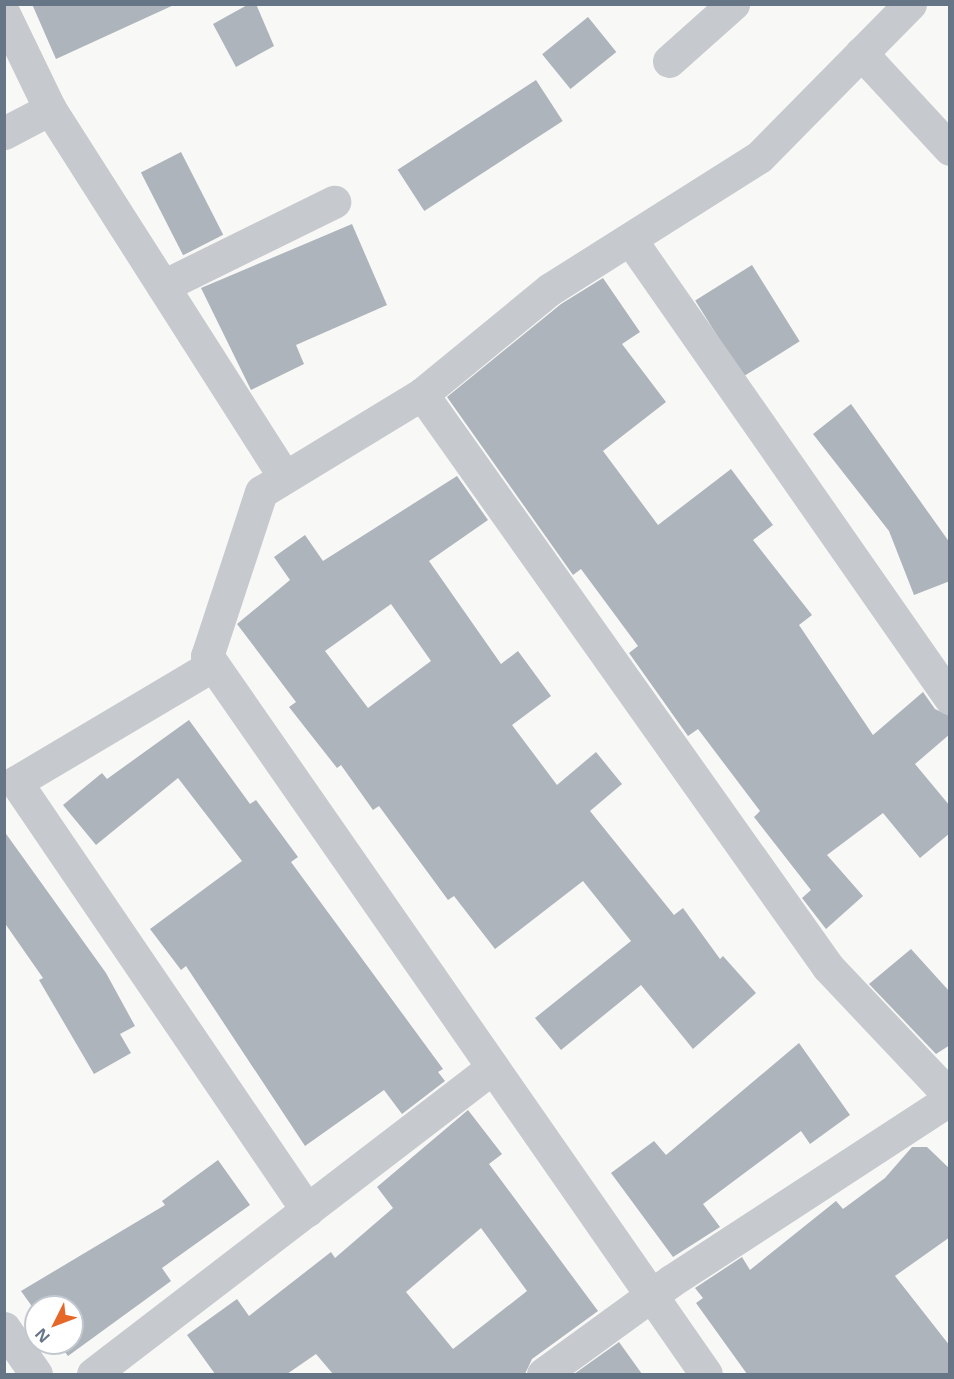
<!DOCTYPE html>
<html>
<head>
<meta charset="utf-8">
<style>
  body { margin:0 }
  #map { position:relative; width:954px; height:1379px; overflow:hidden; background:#f8f8f6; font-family:"Open Sans",sans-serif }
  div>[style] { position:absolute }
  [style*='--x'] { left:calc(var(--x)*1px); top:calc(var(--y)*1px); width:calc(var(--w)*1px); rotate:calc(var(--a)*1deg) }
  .building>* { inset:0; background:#adb4bb; transform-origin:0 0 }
  .minor>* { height:33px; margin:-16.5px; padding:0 16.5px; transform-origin:16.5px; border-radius:16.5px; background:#c6c9cd }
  span { translate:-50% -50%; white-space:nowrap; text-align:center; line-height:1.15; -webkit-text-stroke:6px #fff; paint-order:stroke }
  .frame { position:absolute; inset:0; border:6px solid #677687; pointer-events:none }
  .north { position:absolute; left:24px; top:1295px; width:60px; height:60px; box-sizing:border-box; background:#fff; border:2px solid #c2c8cf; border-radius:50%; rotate:228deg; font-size:16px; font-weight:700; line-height:24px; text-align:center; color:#677687 }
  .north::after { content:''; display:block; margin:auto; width:21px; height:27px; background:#e56829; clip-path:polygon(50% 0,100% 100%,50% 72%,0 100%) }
</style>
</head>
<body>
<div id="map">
  <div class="building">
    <div style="clip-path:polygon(32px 4px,176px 4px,56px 59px)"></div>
    <div style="clip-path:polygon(249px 4px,256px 4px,274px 46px,236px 67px,213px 24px)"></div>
    <div style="left:588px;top:17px;width:45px;height:59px;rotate:51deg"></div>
    <div style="left:536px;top:80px;width:49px;height:165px;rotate:57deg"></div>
    <div style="left:181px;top:152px;width:93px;height:45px;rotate:63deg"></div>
    <div style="clip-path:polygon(352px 224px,387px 305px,296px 345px,304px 364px,251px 390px,201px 288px)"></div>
    <div style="left:752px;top:265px;width:90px;height:67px;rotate:58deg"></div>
    <div style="clip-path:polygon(603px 278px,640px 332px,622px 344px,666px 402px,603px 451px,658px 525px,731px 469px,773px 525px,753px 540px,812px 615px,799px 625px,873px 735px,923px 692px,935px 709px,950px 716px,950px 734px,915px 764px,950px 806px,950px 833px,920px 858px,883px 813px,827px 855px,863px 896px,826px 929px,802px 898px,811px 890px,754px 817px,760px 811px,698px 729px,688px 736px,629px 653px,638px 646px,581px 569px,573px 575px,447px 397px,561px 304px)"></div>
    <div style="clip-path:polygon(851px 404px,950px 543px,950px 581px,914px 595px,889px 531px,813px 434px)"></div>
    <div style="clip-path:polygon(evenodd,457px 476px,488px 520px,429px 561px,501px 664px,518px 651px,551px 696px,512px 725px,557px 785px,596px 752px,622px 784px,590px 811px,674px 915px,683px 908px,720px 959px,723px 956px,756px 993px,693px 1049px,641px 985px,561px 1050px,535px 1018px,631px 941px,583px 881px,495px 949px,454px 896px,448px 900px,379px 806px,373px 810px,341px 765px,337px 768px,289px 707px,296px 702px,237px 624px,290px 580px,274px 557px,305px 535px,323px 561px,457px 476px,391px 604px,431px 661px,368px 708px,325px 651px,391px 604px)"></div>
    <div style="clip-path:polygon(189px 720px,250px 804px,256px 800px,298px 857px,291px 862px,443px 1069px,438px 1072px,445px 1081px,402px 1114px,384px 1090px,305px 1146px,186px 966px,181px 970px,150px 929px,242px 861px,178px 778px,96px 845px,63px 805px,102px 773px,107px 779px)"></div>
    <div style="clip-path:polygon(4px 831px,106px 973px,135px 1026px,120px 1034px,131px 1053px,94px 1074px,39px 980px,43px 978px,4px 922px)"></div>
    <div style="clip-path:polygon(911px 949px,950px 992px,950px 1045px,936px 1054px,869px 984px)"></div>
    <div style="clip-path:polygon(799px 1043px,850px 1115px,810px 1144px,801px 1131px,703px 1204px,720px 1227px,673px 1257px,611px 1173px,654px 1141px,666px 1155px)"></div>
    <div style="clip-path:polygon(evenodd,468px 1110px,502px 1154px,489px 1164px,598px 1311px,532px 1359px,525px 1374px,333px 1374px,316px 1354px,287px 1374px,215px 1374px,187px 1335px,237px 1299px,249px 1316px,331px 1252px,335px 1258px,393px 1208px,377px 1187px,468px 1110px,481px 1228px,527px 1291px,453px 1349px,406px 1292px,481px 1228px)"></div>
    <div style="clip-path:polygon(912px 1147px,927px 1147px,950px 1169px,950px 1237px,895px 1276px,950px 1346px,950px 1374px,747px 1374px,696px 1303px,703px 1298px,695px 1288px,742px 1257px,750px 1270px,836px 1201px,843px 1209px,885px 1178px)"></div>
    <div style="clip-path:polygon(218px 1160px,250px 1205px,162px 1268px,171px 1281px,68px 1356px,58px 1343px,72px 1343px,72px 1307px,36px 1307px,36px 1312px,21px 1291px,165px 1205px,162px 1201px)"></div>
    <div style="clip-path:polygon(619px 1342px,642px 1374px,574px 1374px)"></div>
  </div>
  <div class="minor">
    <div style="--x:910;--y:4;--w:215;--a:134.6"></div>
    <div style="--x:759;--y:157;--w:247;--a:147.7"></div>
    <div style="--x:550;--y:289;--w:166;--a:140.6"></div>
    <div style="--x:422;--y:394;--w:702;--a:54.68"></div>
    <div style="--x:828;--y:967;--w:178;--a:46.6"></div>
    <div style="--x:4;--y:14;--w:106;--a:64.2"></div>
    <div style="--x:50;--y:109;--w:52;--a:152.4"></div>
    <div style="--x:861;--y:53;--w:131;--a:47.2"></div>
    <div style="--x:669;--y:61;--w:86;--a:-41.7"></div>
    <div style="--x:50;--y:109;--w:436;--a:57.5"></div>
    <div style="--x:630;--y:239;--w:560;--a:55.12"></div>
    <div style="--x:163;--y:286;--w:191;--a:-26.2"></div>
    <div style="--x:422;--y:394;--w:188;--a:148.7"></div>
    <div style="--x:261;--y:492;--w:173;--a:108.2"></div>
    <div style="--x:207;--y:656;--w:874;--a:55.2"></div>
    <div style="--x:213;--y:665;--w:229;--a:149.3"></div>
    <div style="--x:16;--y:782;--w:518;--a:55.79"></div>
    <div style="--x:4;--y:1328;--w:56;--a:55.2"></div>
    <div style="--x:93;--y:1374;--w:503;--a:-37.49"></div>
    <div style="--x:543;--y:1374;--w:158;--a:-36"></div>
    <div style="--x:671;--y:1281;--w:333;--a:-33.1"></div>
  </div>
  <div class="frame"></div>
  <div class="north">N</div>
</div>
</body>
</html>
